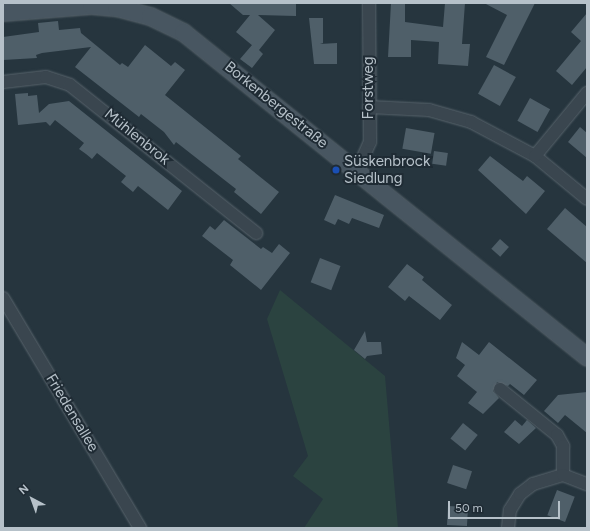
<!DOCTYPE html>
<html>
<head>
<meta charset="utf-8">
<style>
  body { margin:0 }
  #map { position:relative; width:590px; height:531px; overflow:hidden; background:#26353e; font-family:Figtree,sans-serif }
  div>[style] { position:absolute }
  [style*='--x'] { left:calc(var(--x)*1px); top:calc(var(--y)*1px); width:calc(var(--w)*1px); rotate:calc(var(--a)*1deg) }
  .green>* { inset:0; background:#2b4340 }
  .building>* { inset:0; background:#4f5f69; transform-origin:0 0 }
  .roads { filter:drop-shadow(0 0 1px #58646c) drop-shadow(0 0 1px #58646c) }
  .street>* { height:12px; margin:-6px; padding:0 6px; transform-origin:6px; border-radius:6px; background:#3a464f }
  .secondary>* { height:17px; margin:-8.5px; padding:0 8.5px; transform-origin:8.5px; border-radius:8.5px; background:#485661 }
  .dots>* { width:11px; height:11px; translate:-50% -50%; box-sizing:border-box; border:2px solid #1f2b34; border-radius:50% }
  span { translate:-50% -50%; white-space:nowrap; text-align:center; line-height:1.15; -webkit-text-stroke:4px #1f2b34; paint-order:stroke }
  .street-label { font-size:15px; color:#b6c1c9 }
  .poi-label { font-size:15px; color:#b6c1c9 }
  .left { translate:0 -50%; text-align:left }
  .frame { position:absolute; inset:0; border:4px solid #b6c1c9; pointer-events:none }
  .north { position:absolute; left:12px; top:479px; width:40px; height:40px; -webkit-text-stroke:3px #1f2b34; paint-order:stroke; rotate:319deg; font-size:11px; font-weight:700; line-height:16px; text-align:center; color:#b6c1c9 }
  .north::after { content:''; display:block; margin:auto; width:14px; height:18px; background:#b6c1c9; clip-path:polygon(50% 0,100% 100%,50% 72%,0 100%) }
  .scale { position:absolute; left:448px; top:501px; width:112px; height:18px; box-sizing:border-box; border:2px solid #b6c1c9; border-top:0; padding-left:5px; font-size:12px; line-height:14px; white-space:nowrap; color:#b6c1c9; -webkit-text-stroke:3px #1f2b34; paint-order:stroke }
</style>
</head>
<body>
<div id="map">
  <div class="green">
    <div style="clip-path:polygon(280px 290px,385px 376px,398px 528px,304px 528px,323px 499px,293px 476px,308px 456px,267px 319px)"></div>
  </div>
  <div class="building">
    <div style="clip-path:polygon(229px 3px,296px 3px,296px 16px,258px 15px,275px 30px,259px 50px,263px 54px,252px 68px,240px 59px,252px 45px,253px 46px,236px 32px,250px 15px,243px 15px)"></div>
    <div style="clip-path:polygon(391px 3px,405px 3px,405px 22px,443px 27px,445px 3px,465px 3px,462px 44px,470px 44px,468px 66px,438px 64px,439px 42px,411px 40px,411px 57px,388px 57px)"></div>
    <div style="clip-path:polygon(484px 3px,535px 3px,504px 65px,486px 57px,507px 15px)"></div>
    <div style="clip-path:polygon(587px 13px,587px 67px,572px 85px,556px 71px,581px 41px,571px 32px)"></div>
    <div style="clip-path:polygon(309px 18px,323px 18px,323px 43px,320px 44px,337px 43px,337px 64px,314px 64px)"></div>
    <div style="clip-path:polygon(58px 21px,59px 30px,80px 28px,81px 33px,120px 65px,122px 63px,128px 67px,145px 45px,171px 66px,175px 62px,185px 70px,165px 95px,241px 156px,238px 159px,279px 192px,261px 214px,234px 192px,236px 189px,190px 153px,176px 142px,174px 145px,164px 132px,141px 114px,139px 117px,75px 67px,91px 47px,42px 53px,36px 55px,37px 58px,3px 60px,3px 37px,39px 32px,38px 23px)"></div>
    <div style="left:494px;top:65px;width:25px;height:33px;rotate:29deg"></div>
    <div style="clip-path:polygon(28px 93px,28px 96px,37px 95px,39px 113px,49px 104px,69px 101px,182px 191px,168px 210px,138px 186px,133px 192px,121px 182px,126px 176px,97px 153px,92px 159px,86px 154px,79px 149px,84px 143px,55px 120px,50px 126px,46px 122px,18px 125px,15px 94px)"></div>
    <div style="left:530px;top:98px;width:23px;height:26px;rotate:29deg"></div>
    <div style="clip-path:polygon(580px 127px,587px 133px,587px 158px,568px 142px)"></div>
    <div style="left:406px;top:128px;width:29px;height:21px;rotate:10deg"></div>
    <div style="left:434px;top:151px;width:14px;height:13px;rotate:8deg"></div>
    <div style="clip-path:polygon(490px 156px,523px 181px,527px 176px,545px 191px,526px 214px,478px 170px)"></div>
    <div style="clip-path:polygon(335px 195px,384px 215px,379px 228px,352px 218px,349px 224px,338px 219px,335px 225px,324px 220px)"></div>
    <div style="clip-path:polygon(565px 208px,587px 227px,587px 263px,547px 229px)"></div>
    <div style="clip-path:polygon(224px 220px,261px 249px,263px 247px,272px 253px,279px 244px,290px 253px,261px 290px,230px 265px,233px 260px,202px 236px,210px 226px,215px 230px)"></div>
    <div style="left:500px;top:239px;width:12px;height:13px;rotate:42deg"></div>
    <div style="left:320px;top:258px;width:22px;height:26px;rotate:21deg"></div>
    <div style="clip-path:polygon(407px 264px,424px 277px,422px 280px,452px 305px,440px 320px,409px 296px,405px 301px,388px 287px)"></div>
    <div style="clip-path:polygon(365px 331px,367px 342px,381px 342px,382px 354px,367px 356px,365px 359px,354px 350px)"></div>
    <div style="clip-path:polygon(462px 342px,479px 355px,489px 342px,537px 380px,524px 395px,510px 384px,508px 386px,497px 382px,493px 391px,499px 398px,483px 414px,468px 403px,477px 392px,457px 376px,465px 365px,456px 358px)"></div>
    <div style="clip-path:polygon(587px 392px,587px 433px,565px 415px,558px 423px,544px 411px,558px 395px)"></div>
    <div style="clip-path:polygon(515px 420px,522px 426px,527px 420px,536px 428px,519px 444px,504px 432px)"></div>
    <div style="left:463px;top:423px;width:19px;height:20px;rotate:39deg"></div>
    <div style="left:453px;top:465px;width:20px;height:19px;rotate:18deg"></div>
    <div style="left:557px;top:490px;width:19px;height:27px;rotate:21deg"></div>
    <div style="left:448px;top:506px;width:20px;height:19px;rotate:3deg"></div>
  </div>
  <div class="roads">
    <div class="street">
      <div style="--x:3;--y:82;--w:43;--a:-6.6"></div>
      <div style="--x:46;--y:77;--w:25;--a:18"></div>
      <div style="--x:70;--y:85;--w:238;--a:38.5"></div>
      <div style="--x:369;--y:107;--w:60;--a:2.9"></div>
      <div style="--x:429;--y:110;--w:44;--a:15.9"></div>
      <div style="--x:471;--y:122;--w:72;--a:28"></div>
      <div style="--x:535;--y:156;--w:67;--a:39.6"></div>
      <div style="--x:535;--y:156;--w:82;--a:-50.5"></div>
      <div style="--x:357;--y:171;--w:32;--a:-66"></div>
      <div style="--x:370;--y:142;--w:139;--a:-90.4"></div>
      <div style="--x:3;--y:298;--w:268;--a:59.2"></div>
      <div style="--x:500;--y:389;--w:73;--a:38.9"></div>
      <div style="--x:557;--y:435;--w:13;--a:61"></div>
      <div style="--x:563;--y:446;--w:29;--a:90"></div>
      <div style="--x:508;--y:528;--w:18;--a:-84"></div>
      <div style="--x:510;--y:510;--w:19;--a:-58"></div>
      <div style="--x:520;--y:494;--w:16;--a:-38"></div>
      <div style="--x:533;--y:484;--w:31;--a:-17"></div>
      <div style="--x:563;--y:475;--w:26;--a:21"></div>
    </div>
    <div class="secondary">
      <div style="--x:3;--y:12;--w:88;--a:-4.5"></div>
      <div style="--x:91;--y:5;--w:25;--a:5"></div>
      <div style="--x:116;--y:7;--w:35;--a:15"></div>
      <div style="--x:150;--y:16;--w:37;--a:26"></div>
      <div style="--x:183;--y:32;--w:518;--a:38.82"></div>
    </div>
  </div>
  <div class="dots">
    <div style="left:336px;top:170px;background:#1a4fb4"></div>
  </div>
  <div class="street-label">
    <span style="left:369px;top:88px;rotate:-90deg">Forstweg</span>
    <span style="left:276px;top:105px;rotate:39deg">Borkenbergestraße</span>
    <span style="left:137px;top:137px;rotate:39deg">Mühlenbrok</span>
    <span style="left:72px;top:413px;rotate:59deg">Friedensallee</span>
  </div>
  <div class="poi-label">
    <span class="left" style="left:344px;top:170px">Süskenbrock<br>Siedlung</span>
  </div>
  <div class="frame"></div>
  <div class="north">N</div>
  <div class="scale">50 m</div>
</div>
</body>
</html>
